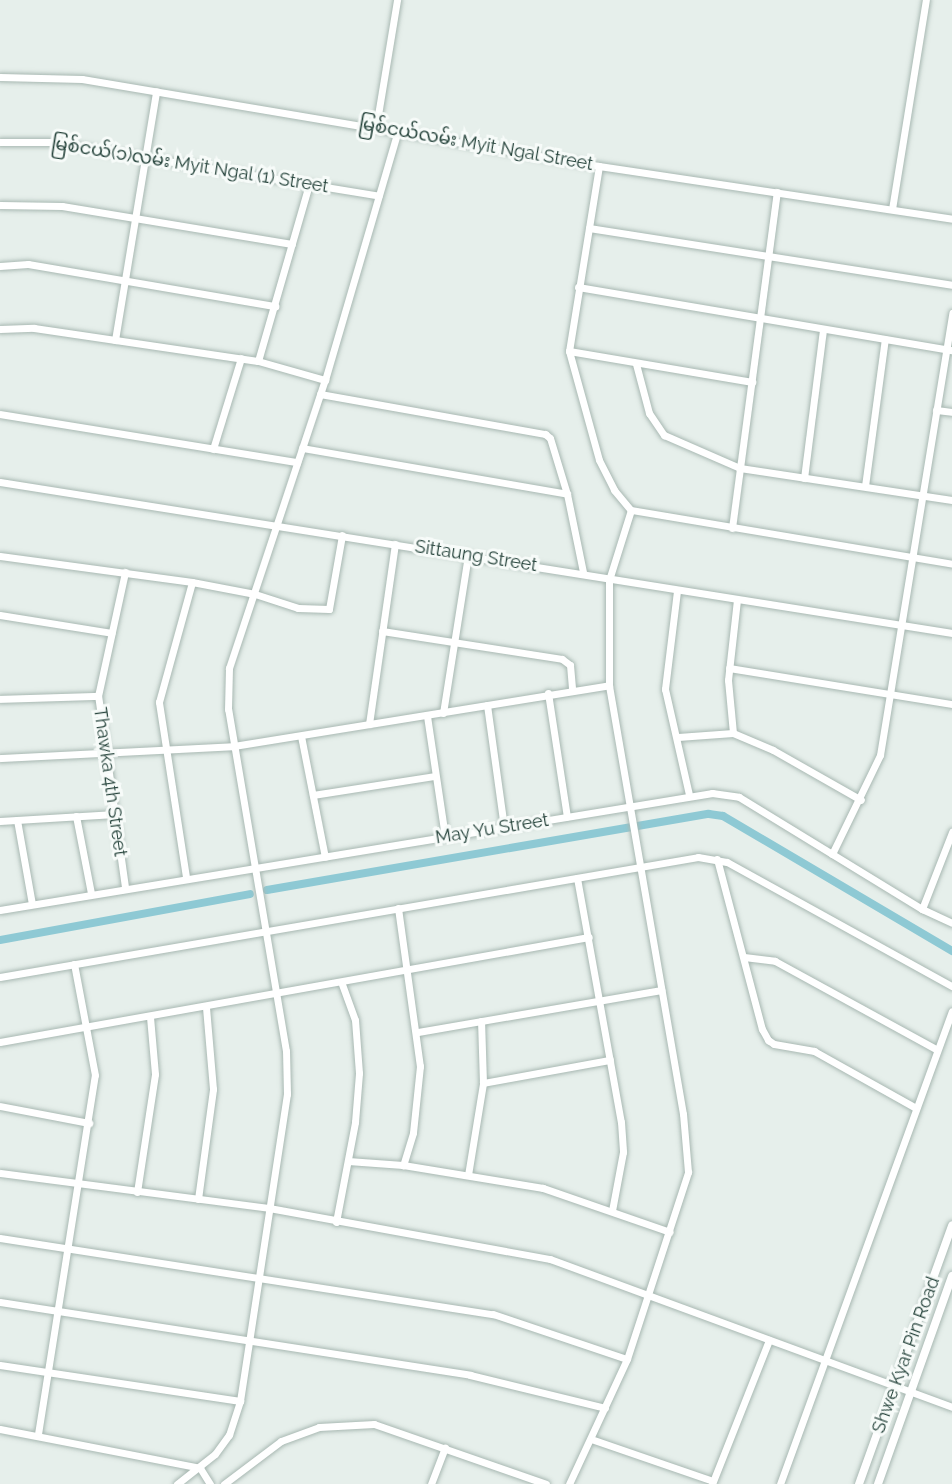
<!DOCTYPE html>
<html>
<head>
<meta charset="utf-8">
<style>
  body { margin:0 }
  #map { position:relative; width:952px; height:1484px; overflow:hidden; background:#e6efeb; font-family:Raleway,"Noto Sans Myanmar",sans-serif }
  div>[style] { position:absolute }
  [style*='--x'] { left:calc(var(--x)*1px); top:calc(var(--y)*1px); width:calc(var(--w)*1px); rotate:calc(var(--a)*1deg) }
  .canal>* { height:8px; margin:-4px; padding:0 4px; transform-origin:4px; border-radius:4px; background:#8ec9d4 }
  .roads { filter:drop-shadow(0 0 2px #a8b8b2) drop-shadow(0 0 2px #a8b8b2) }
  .minor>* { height:7px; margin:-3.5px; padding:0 3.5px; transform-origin:3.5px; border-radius:3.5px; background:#fff }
  .tertiary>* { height:8px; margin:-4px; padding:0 4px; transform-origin:4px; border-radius:4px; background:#fff }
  span { translate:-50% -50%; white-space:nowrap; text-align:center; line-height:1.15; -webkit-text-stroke:6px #f7fbf9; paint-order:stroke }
  .street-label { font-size:18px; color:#24423a }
</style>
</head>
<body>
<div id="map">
  <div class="canal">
    <div style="--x:267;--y:890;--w:448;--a:-9.8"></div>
    <div style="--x:709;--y:814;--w:14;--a:8"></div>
    <div style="--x:723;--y:816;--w:266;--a:30.5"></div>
    <div style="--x:0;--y:940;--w:254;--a:-10.4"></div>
  </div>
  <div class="roads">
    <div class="minor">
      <div style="--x:0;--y:77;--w:82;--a:1.4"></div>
      <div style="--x:82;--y:79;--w:524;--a:9.55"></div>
      <div style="--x:599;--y:166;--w:357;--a:8.5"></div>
      <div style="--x:376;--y:127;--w:129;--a:-80.6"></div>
      <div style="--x:0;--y:142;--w:51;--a:0"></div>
      <div style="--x:51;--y:142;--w:332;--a:9.3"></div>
      <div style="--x:599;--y:166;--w:187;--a:99.2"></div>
      <div style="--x:569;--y:351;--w:113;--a:74.6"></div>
      <div style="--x:599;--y:460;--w:34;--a:63"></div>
      <div style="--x:614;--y:490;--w:26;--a:50"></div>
      <div style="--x:631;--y:510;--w:326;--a:9.5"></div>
      <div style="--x:0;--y:205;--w:62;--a:0.9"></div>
      <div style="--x:62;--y:206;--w:233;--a:9.4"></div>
      <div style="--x:892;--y:209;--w:212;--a:-80.8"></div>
      <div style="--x:589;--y:228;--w:367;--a:8.9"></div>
      <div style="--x:0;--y:266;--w:28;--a:-4"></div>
      <div style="--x:28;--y:264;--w:251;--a:9.7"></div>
      <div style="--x:578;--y:287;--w:379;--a:9.6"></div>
      <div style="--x:0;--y:329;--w:34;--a:-2"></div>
      <div style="--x:34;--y:328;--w:226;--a:8.4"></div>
      <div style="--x:258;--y:361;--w:70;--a:15.8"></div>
      <div style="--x:115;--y:340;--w:252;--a:-80.6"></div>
      <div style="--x:569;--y:351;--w:186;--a:9.6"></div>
      <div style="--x:258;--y:361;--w:184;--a:-73.9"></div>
      <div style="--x:636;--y:364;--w:51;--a:75.1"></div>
      <div style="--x:649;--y:413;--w:27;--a:56"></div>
      <div style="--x:664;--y:435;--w:83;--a:23.5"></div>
      <div style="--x:740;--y:468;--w:214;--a:8.6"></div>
      <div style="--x:320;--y:394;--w:229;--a:10.1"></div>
      <div style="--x:545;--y:434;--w:6;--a:39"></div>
      <div style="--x:550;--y:438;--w:59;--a:73.1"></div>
      <div style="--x:567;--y:494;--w:80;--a:78.4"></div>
      <div style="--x:936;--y:410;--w:16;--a:7"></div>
      <div style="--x:0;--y:414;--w:301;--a:9.2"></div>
      <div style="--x:302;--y:448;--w:269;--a:9.8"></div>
      <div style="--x:213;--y:449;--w:95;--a:-72.9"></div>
      <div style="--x:804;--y:478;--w:150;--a:-82.7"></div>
      <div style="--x:0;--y:482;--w:964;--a:9.01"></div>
      <div style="--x:865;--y:486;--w:148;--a:-82.3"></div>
      <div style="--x:732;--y:528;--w:339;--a:-82.4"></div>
      <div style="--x:0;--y:556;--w:194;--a:7.7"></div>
      <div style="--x:192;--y:582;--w:64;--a:10.8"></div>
      <div style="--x:255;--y:594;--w:45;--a:18"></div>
      <div style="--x:298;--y:608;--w:31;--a:2"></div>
      <div style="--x:329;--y:609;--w:75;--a:-80"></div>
      <div style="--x:677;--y:591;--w:99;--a:97"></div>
      <div style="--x:665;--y:689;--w:109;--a:77.2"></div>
      <div style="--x:0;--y:615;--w:113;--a:9.1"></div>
      <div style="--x:382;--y:631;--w:182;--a:8.8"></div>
      <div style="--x:562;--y:659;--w:10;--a:37"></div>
      <div style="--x:570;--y:665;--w:23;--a:85"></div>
      <div style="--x:729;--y:668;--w:226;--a:9.2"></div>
      <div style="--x:548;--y:693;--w:125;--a:81.3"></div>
      <div style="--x:0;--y:699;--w:98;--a:-1.8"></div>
      <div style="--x:487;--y:705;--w:123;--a:82.1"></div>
      <div style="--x:443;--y:713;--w:160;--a:-81"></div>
      <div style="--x:427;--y:716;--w:121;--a:81.5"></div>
      <div style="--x:369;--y:724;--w:182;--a:-81.8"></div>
      <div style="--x:733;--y:733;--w:53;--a:-95.4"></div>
      <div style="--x:728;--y:680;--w:81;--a:-83.6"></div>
      <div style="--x:301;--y:736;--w:123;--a:78.8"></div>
      <div style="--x:678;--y:737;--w:55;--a:-4.2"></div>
      <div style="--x:733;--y:733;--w:43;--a:23"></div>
      <div style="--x:773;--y:750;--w:101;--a:29.6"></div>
      <div style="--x:0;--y:758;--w:234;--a:-2.9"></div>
      <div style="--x:234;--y:746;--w:380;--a:-9.2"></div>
      <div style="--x:313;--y:795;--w:122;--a:-8.9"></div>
      <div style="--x:76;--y:816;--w:78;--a:79"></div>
      <div style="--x:17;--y:820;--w:85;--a:79.9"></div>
      <div style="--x:0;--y:821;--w:115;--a:-3.5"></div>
      <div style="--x:832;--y:854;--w:110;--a:-64.1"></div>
      <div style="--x:880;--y:755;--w:448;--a:-80.7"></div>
      <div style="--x:717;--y:859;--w:176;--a:75.2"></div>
      <div style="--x:762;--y:1029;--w:13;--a:61"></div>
      <div style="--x:768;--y:1040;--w:7;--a:34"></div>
      <div style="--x:774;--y:1044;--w:41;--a:9.9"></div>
      <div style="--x:814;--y:1051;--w:117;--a:29.2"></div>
      <div style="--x:186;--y:877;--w:177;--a:-98.8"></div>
      <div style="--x:159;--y:702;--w:124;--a:-74.6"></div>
      <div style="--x:577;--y:878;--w:248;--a:79.8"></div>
      <div style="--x:621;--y:1122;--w:30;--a:86"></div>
      <div style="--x:623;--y:1152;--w:60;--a:100.6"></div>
      <div style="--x:125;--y:887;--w:193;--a:-98"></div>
      <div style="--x:98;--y:696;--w:127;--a:-77.7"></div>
      <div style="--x:398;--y:908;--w:160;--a:82.1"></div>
      <div style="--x:420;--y:1066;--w:67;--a:96"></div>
      <div style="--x:413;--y:1133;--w:34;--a:107"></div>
      <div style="--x:922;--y:909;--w:83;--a:-68.7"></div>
      <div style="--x:0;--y:910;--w:722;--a:-9.33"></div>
      <div style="--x:712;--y:793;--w:27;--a:8"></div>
      <div style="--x:739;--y:797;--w:215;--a:31.5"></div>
      <div style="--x:922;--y:909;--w:33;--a:25"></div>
      <div style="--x:744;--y:957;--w:31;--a:7"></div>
      <div style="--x:775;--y:961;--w:183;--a:28.7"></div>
      <div style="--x:0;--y:977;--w:708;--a:-9.75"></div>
      <div style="--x:698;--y:857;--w:29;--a:10"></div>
      <div style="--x:727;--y:862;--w:257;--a:28.9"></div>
      <div style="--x:418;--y:1032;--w:247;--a:-9.8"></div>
      <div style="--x:0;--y:1042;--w:598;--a:-10.11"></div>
      <div style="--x:483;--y:1083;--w:129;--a:-10.3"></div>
      <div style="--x:0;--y:1106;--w:91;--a:10.8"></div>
      <div style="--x:348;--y:1161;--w:55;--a:4.2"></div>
      <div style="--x:403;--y:1165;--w:142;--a:9.3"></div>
      <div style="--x:543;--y:1188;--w:134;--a:19.1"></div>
      <div style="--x:0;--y:1173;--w:271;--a:7.4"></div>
      <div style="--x:269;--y:1208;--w:286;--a:10.3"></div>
      <div style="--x:550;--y:1259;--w:428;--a:20.2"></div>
      <div style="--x:468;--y:1175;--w:93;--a:-80.7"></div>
      <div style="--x:483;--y:1083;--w:62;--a:-91.8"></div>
      <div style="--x:137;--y:1192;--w:119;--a:-81.3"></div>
      <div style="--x:155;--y:1074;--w:57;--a:-95"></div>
      <div style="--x:198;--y:1199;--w:111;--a:-82.2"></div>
      <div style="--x:213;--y:1089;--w:82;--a:-94.9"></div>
      <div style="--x:336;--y:1222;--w:102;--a:-79.2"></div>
      <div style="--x:355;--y:1122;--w:49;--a:-85.3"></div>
      <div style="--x:359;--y:1073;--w:53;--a:-94.3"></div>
      <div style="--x:355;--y:1020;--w:38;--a:-110"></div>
      <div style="--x:0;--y:1238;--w:499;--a:8.8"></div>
      <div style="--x:493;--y:1314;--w:141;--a:18.6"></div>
      <div style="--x:0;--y:1302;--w:476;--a:8.8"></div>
      <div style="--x:470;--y:1375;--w:139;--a:13.7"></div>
      <div style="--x:0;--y:1365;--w:243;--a:8.5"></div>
      <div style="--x:0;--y:1429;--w:204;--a:11"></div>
      <div style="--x:200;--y:1468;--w:19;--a:58"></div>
      <div style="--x:38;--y:1434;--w:363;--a:-81"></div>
      <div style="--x:95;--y:1075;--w:113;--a:-100.7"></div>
      <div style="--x:591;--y:1439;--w:129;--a:19"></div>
      <div style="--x:177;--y:1484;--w:48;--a:-38.3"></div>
      <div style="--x:215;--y:1454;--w:24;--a:-54"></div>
      <div style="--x:229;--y:1435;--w:36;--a:-72"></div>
      <div style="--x:240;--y:1401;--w:311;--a:-81.3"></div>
      <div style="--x:287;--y:1094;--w:43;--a:-91.3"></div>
      <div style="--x:286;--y:1051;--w:347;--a:-99.6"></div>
      <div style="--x:228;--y:709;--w:41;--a:-88.6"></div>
      <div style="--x:229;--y:668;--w:304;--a:-71.6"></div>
      <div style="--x:325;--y:380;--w:259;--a:-73.7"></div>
      <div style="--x:224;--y:1484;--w:71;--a:-37"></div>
      <div style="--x:281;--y:1441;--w:40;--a:-20.2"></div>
      <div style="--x:319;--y:1427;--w:55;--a:-3.1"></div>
      <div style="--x:374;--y:1424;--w:182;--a:19.2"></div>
      <div style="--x:431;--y:1484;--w:39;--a:-69"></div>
      <div style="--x:569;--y:1484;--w:138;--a:-65.1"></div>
      <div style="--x:627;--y:1359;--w:197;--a:-71.9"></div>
      <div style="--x:688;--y:1172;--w:58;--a:-94.9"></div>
      <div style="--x:683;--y:1114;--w:435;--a:-99.8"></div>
      <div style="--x:609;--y:685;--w:105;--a:-90"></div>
      <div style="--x:609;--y:580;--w:73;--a:-72.6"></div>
      <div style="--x:712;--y:1484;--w:155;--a:-68.4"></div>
      <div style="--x:780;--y:1484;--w:503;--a:-70.02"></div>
    </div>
    <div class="tertiary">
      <div style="--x:859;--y:1484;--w:275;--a:-70.2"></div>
      <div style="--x:878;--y:1484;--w:221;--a:-70.4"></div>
    </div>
  </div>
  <div class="street-label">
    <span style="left:476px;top:144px;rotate:10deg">မြစ်ငယ်လမ်း Myit Ngal Street</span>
    <span style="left:190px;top:165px;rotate:9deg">မြစ်ငယ်(၁)လမ်း Myit Ngal (1) Street</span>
    <span style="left:476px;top:556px;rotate:9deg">Sittaung Street</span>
    <span style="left:110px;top:782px;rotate:82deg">Thawka 4th Street</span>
    <span style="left:492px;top:829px;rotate:-9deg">May Yu Street</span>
    <span style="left:906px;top:1355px;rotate:-70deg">Shwe Kyar Pin Road</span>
  </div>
</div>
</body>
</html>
